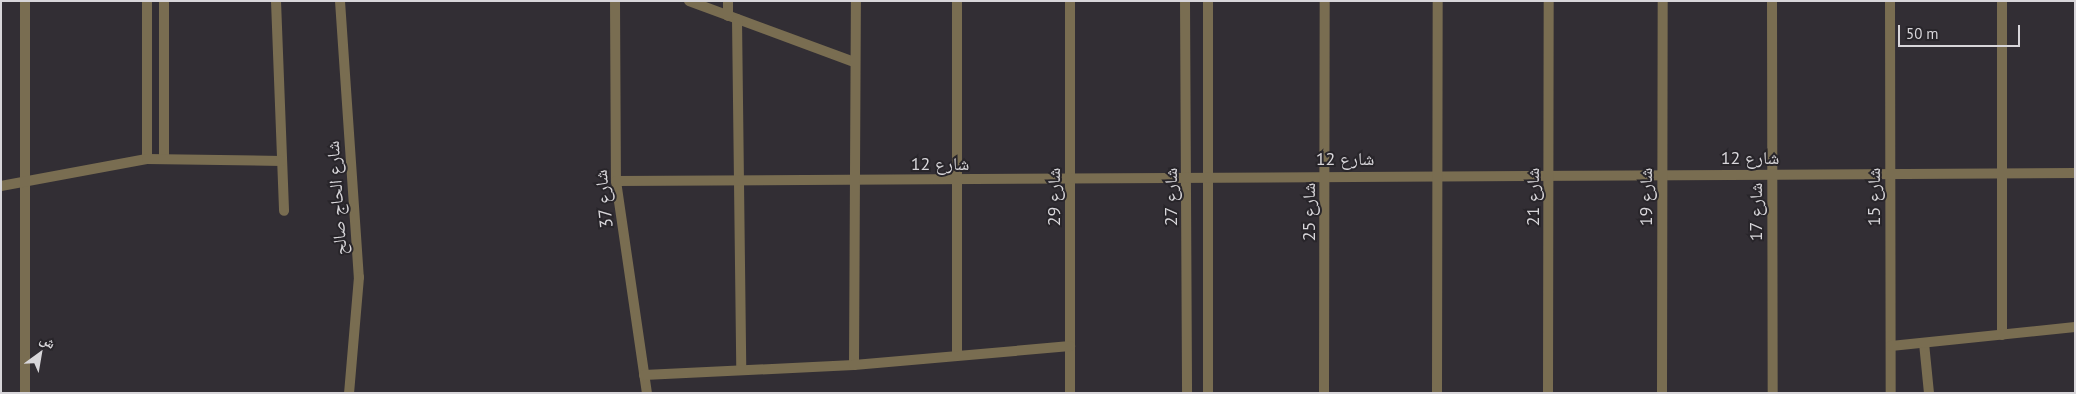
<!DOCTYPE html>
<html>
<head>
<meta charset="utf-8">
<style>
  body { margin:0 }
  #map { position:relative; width:2076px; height:394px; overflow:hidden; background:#322e34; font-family:"PT Sans","Noto Naskh Arabic",sans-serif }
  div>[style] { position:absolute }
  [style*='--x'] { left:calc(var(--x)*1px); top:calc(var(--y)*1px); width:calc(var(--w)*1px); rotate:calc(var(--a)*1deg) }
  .minor>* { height:10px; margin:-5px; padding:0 5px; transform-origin:5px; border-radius:5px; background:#796d51 }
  span { translate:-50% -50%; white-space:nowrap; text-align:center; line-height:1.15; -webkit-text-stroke:4px #28252a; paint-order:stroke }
  .street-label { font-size:18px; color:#d8d6da }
  .frame { position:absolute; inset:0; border:2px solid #d8d6da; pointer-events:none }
  .north { position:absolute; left:15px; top:329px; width:50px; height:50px; -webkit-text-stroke:4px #28252a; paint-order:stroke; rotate:32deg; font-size:14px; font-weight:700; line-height:20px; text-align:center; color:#d8d6da }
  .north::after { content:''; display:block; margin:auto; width:18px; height:22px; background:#d8d6da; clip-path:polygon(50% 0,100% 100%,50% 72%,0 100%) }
  .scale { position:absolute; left:1898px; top:25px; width:122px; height:22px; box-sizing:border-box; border:2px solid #d8d6da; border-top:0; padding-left:6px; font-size:15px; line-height:18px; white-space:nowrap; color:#d8d6da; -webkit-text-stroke:4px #28252a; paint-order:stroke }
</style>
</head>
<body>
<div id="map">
  <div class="minor">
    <div style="--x:25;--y:1;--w:392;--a:90"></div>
    <div style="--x:147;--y:1;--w:158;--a:90"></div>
    <div style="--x:276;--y:1;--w:210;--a:87.8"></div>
    <div style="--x:340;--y:1;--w:277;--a:86.1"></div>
    <div style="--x:359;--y:277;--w:116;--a:94.9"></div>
    <div style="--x:615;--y:1;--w:180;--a:89.7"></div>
    <div style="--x:616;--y:181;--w:214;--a:81.7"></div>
    <div style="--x:689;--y:1;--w:176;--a:20.3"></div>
    <div style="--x:1070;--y:1;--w:392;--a:90"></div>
    <div style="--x:1185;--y:1;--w:392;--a:89.7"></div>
    <div style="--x:1208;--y:1;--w:392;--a:90"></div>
    <div style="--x:1772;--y:1;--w:392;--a:89.9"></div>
    <div style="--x:1890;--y:1;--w:392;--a:89.9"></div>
    <div style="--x:728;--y:16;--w:15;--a:-90"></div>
    <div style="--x:737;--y:19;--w:349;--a:89.3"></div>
    <div style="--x:164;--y:158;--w:157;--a:-90"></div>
    <div style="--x:616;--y:181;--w:1459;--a:-0.31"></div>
    <div style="--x:1;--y:186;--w:148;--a:-10.5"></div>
    <div style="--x:147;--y:159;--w:135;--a:0.8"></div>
    <div style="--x:2002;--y:335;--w:334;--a:-90"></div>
    <div style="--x:1924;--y:343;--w:50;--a:84.3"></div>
    <div style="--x:1891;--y:346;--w:185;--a:-5.9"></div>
    <div style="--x:957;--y:354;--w:353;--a:-90"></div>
    <div style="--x:854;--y:365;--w:364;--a:-89.7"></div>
    <div style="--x:644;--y:375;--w:210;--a:-2.7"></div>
    <div style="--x:854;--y:365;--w:217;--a:-5"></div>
    <div style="--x:1324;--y:393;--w:392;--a:-89.9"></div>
    <div style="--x:1437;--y:393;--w:392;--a:-89.9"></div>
    <div style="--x:1548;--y:393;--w:392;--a:-89.9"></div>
    <div style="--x:1662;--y:393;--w:392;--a:-89.9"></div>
  </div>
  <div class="street-label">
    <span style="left:1750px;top:158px">شارع 12</span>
    <span style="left:1345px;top:159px">شارع 12</span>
    <span style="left:940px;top:164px">شارع 12</span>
    <span style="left:1054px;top:197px;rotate:-90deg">شارع 29</span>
    <span style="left:1171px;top:197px;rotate:-90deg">شارع 27</span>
    <span style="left:1533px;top:197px;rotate:-90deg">شارع 21</span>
    <span style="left:1646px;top:197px;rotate:-90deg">شارع 19</span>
    <span style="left:1874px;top:197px;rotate:-90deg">شارع 15</span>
    <span style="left:337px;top:198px;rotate:-94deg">شارع الحاج صالح</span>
    <span style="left:604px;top:199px;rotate:-96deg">شارع 37</span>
    <span style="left:1309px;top:212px;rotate:-90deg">شارع 25</span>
    <span style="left:1756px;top:212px;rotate:-90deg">شارع 17</span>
  </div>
  <div class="frame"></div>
  <div class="north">ش</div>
  <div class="scale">50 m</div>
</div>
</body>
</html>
